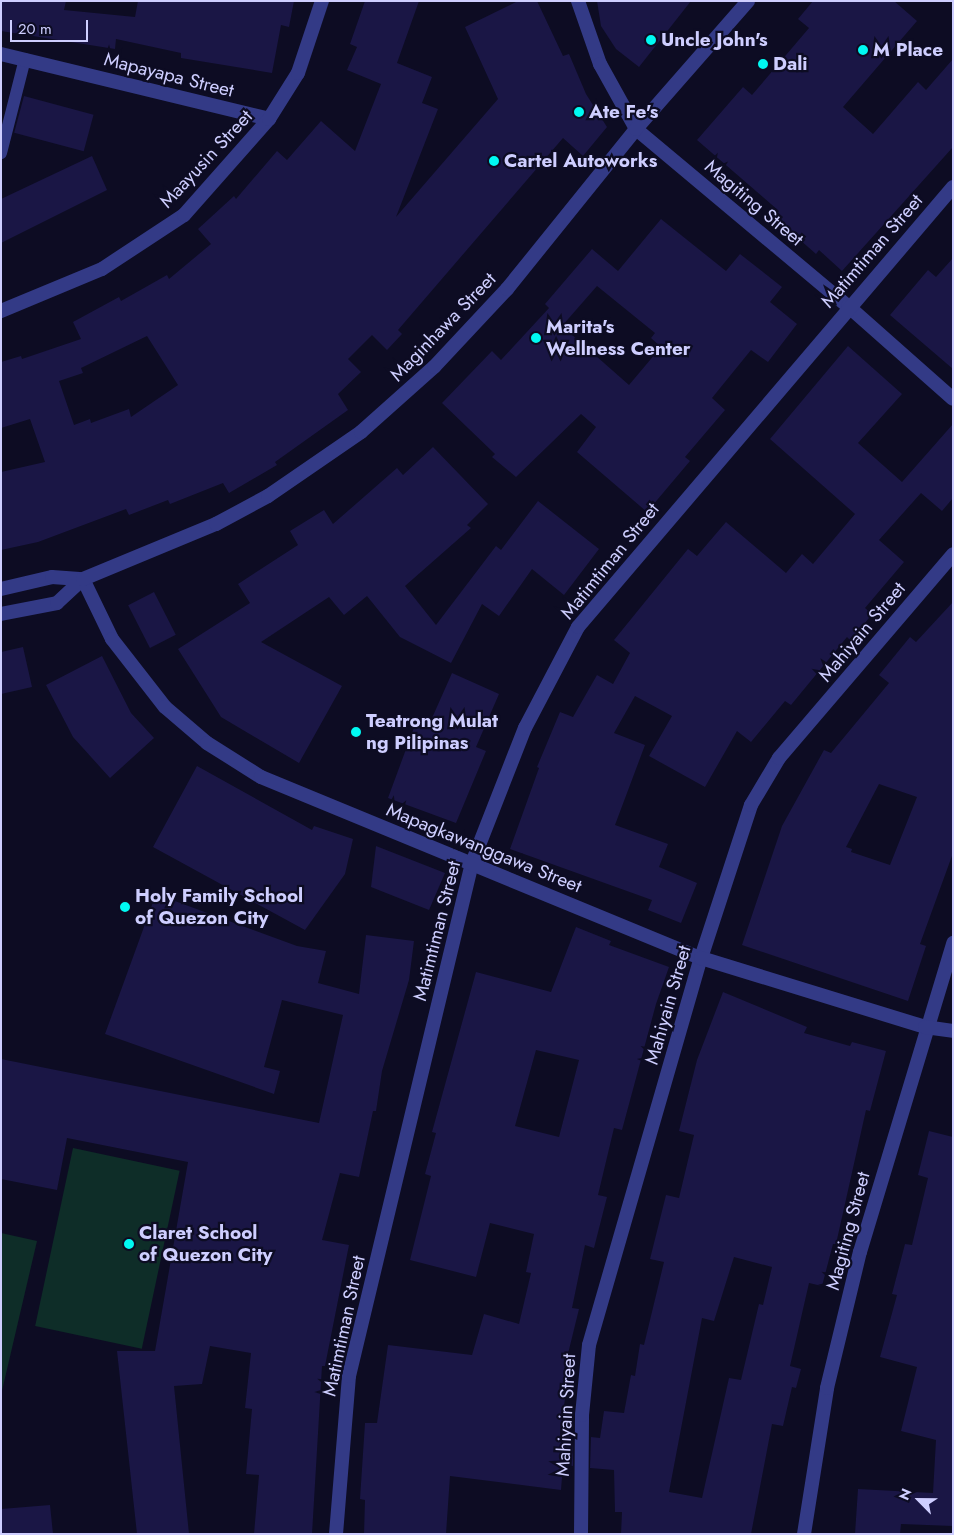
<!DOCTYPE html>
<html>
<head>
<meta charset="utf-8">
<style>
  body { margin:0 }
  #map { position:relative; width:954px; height:1535px; overflow:hidden; background:#0d0c23; font-family:Jost,sans-serif }
  div>[style] { position:absolute }
  [style*='--x'] { left:calc(var(--x)*1px); top:calc(var(--y)*1px); width:calc(var(--w)*1px); rotate:calc(var(--a)*1deg) }
  .green>* { inset:0; background:#0e2d28; transform-origin:0 0 }
  .building>* { inset:0; background:#1a1645; transform-origin:0 0 }
  .service>* { height:12px; margin:-6px; padding:0 6px; transform-origin:6px; border-radius:6px; background:#333a86 }
  .minor>* { height:14px; margin:-7px; padding:0 7px; transform-origin:7px; border-radius:7px; background:#333a86 }
  .tertiary>* { height:14px; margin:-7px; padding:0 7px; transform-origin:7px; border-radius:7px; background:#333a86 }
  .dots>* { width:14px; height:14px; translate:-50% -50%; box-sizing:border-box; border:2px solid #0d0c23; border-radius:50% }
  span { translate:-50% -50%; white-space:nowrap; text-align:center; line-height:1.15; -webkit-text-stroke:4.5px #0d0c23; paint-order:stroke }
  .poi-label { font-size:19px; color:#ceceff; font-weight:700 }
  .left { translate:0 -50%; text-align:left }
  .street-label { font-size:19px; color:#ceceff }
  .frame { position:absolute; inset:0; border:2px solid #ceceff; pointer-events:none }
  .north { position:absolute; left:894px; top:1475px; width:50px; height:50px; -webkit-text-stroke:4px #0d0c23; paint-order:stroke; rotate:293deg; font-size:14px; font-weight:700; line-height:20px; text-align:center; color:#ceceff }
  .north::after { content:''; display:block; margin:auto; width:18px; height:22px; background:#ceceff; clip-path:polygon(50% 0,100% 100%,50% 72%,0 100%) }
  .scale { position:absolute; left:10px; top:20px; width:78px; height:22px; box-sizing:border-box; border:2px solid #ceceff; border-top:0; padding-left:6px; font-size:15px; line-height:18px; white-space:nowrap; color:#ceceff; -webkit-text-stroke:4px #0d0c23; paint-order:stroke }
</style>
</head>
<body>
<div id="map">
  <div class="green">
    <div style="left:73px;top:1148px;width:109px;height:182px;rotate:12deg"></div>
    <div style="clip-path:polygon(1px 1233px,37px 1241px,1px 1395px)"></div>
  </div>
  <div class="building">
    <div style="clip-path:polygon(1px 1px,66px 1px,64px 10px,135px 17px,138px 1px,294px 1px,289px 27px,281px 25px,272px 73px,181px 58px,181px 53px,116px 39px,115px 49px,1px 31px)"></div>
    <div style="clip-path:polygon(evenodd,365px 1px,419px 1px,397px 63px,432px 77px,422px 103px,438px 109px,396px 217px,498px 99px,465px 27px,518px 1px,537px 1px,563px 56px,569px 54px,586px 94px,607px 127px,583px 156px,563px 138px,398px 330px,402px 334px,387px 350px,372px 335px,348px 359px,361px 372px,338px 394px,348px 410px,275px 462px,277px 465px,229px 493px,223px 483px,170px 504px,168px 500px,129px 515px,126px 509px,38px 542px,1px 550px,1px 472px,45px 462px,30px 419px,1px 428px,1px 362px,21px 356px,22px 359px,81px 339px,73px 322px,119px 297px,121px 301px,167px 275px,169px 279px,211px 244px,198px 229px,234px 196px,236px 199px,277px 151px,287px 160px,321px 121px,355px 151px,381px 84px,347px 70px,357px 47px,350px 44px,365px 1px,147px 336px,178px 385px,131px 417px,129px 409px,91px 423px,90px 419px,74px 425px,59px 381px,83px 373px,81px 368px,147px 336px)"></div>
    <div style="clip-path:polygon(597px 1px,691px 1px,639px 67px,616px 49px,601px 26px)"></div>
    <div style="clip-path:polygon(813px 1px,894px 1px,917px 21px,843px 107px,873px 134px,918px 82px,926px 90px,953px 59px,953px 147px,842px 271px,819px 250px,816px 254px,774px 217px,779px 211px,697px 140px,743px 87px,752px 95px,809px 28px,798px 19px)"></div>
    <div style="left:24px;top:96px;width:72px;height:38px;rotate:15deg"></div>
    <div style="clip-path:polygon(92px 156px,107px 190px,1px 243px,1px 199px)"></div>
    <div style="clip-path:polygon(evenodd,661px 219px,726px 271px,740px 254px,782px 287px,770px 302px,797px 324px,768px 362px,751px 350px,712px 398px,725px 410px,685px 457px,690px 461px,647px 512px,577px 452px,596px 427px,581px 414px,516px 477px,492px 457px,495px 454px,442px 403px,492px 351px,501px 360px,549px 308px,545px 304px,592px 249px,618px 271px,661px 219px,597px 286px,655px 333px,651px 338px,661px 347px,629px 385px,562px 326px,597px 286px)"></div>
    <div style="clip-path:polygon(953px 258px,953px 369px,890px 315px,928px 270px,936px 277px)"></div>
    <div style="clip-path:polygon(848px 346px,902px 394px,858px 443px,902px 482px,953px 424px,953px 498px,942px 511px,921px 493px,879px 540px,904px 562px,865px 608px,872px 614px,851px 641px,847px 637px,791px 705px,785px 701px,751px 742px,737px 731px,705px 787px,649px 756px,672px 716px,635px 696px,614px 733px,645px 745px,615px 825px,668px 844px,659px 867px,697px 883px,681px 923px,648px 910px,652px 900px,510px 849px,539px 768px,537px 767px,560px 712px,573px 717px,597px 675px,613px 684px,630px 653px,614px 640px,688px 549px,697px 556px,726px 522px,786px 573px,802px 554px,813px 564px,855px 514px,770px 439px)"></div>
    <div style="clip-path:polygon(433px 447px,488px 504px,467px 525px,471px 528px,405px 586px,436px 625px,496px 546px,501px 550px,538px 501px,599px 549px,564px 595px,532px 569px,499px 616px,482px 604px,451px 663px,400px 637px,367px 596px,344px 615px,329px 597px,261px 642px,342px 686px,299px 763px,221px 717px,178px 649px,250px 603px,238px 584px,298px 545px,290px 531px,324px 510px,333px 524px,397px 468px,403px 475px)"></div>
    <div style="left:154px;top:592px;width:48px;height:29px;rotate:63deg"></div>
    <div style="clip-path:polygon(evenodd,953px 602px,953px 853px,920px 944px,926px 946px,908px 1001px,742px 945px,782px 826px,824px 750px,831px 753px,889px 683px,879px 675px,910px 637px,916px 642px,953px 602px,879px 784px,917px 797px,890px 865px,851px 852px,852px 849px,846px 847px,879px 784px)"></div>
    <div style="clip-path:polygon(23px 647px,32px 687px,1px 694px,1px 652px)"></div>
    <div style="clip-path:polygon(102px 656px,131px 713px,154px 738px,110px 778px,73px 737px,46px 685px)"></div>
    <div style="clip-path:polygon(452px 673px,499px 694px,476px 747px,486px 751px,456px 823px,388px 798px,416px 722px,428px 727px)"></div>
    <div style="clip-path:polygon(197px 766px,312px 830px,314px 826px,353px 839px,345px 874px,305px 930px,153px 847px)"></div>
    <div style="clip-path:polygon(376px 846px,445px 873px,429px 910px,371px 887px)"></div>
    <div style="clip-path:polygon(156px 894px,297px 946px,326px 951px,318px 983px,359px 994px,366px 935px,414px 941px,409px 980px,382px 1071px,376px 1111px,373px 1111px,359px 1177px,340px 1173px,322px 1240px,349px 1245px,325px 1366px,322px 1366px,312px 1534px,254px 1534px,259px 1475px,246px 1474px,252px 1409px,245px 1408px,251px 1353px,210px 1346px,202px 1384px,174px 1386px,189px 1534px,137px 1534px,117px 1351px,155px 1351px,188px 1162px,67px 1138px,57px 1190px,1px 1179px,1px 1059px,319px 1123px,343px 1015px,282px 1000px,264px 1067px,280px 1071px,274px 1094px,105px 1034px)"></div>
    <div style="clip-path:polygon(evenodd,576px 927px,611px 941px,609px 945px,669px 967px,656px 1004px,622px 1130px,614px 1128px,598px 1195px,607px 1197px,594px 1248px,585px 1245px,572px 1308px,579px 1309px,564px 1370px,569px 1371px,560px 1434px,573px 1435px,573px 1466px,563px 1465px,561px 1490px,450px 1476px,446px 1534px,364px 1534px,365px 1500px,360px 1499px,365px 1423px,377px 1423px,388px 1345px,472px 1355px,484px 1314px,519px 1324px,531px 1273px,526px 1272px,534px 1234px,490px 1223px,476px 1277px,410px 1260px,431px 1176px,425px 1174px,436px 1133px,432px 1132px,476px 972px,551px 992px,576px 927px,536px 1050px,579px 1060px,559px 1137px,515px 1126px,536px 1050px)"></div>
    <div style="clip-path:polygon(evenodd,723px 992px,807px 1027px,804px 1033px,850px 1046px,852px 1042px,886px 1051px,870px 1111px,866px 1110px,836px 1244px,833px 1244px,822px 1286px,809px 1283px,790px 1366px,801px 1369px,796px 1388px,792px 1387px,783px 1426px,772px 1424px,751px 1534px,621px 1534px,622px 1512px,615px 1512px,614px 1470px,590px 1468px,591px 1437px,600px 1438px,604px 1411px,624px 1413px,631px 1375px,635px 1376px,640px 1344px,644px 1345px,664px 1262px,650px 1259px,666px 1195px,679px 1198px,694px 1135px,679px 1131px,697px 1060px,723px 992px,734px 1257px,772px 1267px,763px 1305px,759px 1304px,741px 1380px,729px 1378px,702px 1498px,669px 1492px,702px 1318px,714px 1321px,734px 1257px)"></div>
    <div style="clip-path:polygon(929px 1131px,953px 1137px,953px 1526px,901px 1524px,900px 1534px,855px 1534px,858px 1489px,933px 1493px,936px 1440px,901px 1431px,917px 1367px,880px 1357px,897px 1295px,892px 1294px,905px 1244px,912px 1245px,928px 1178px,918px 1175px)"></div>
    <div style="clip-path:polygon(50px 1505px,53px 1534px,1px 1534px,1px 1509px)"></div>
  </div>
  <div class="service">
    <div style="--x:1;--y:153;--w:97;--a:-75.7"></div>
  </div>
  <div class="minor">
    <div style="--x:1;--y:54;--w:276;--a:13.6"></div>
    <div style="--x:636;--y:129;--w:276;--a:39.9"></div>
    <div style="--x:848;--y:306;--w:140;--a:41.5"></div>
    <div style="--x:1;--y:311;--w:109;--a:-22.6"></div>
    <div style="--x:102;--y:269;--w:98;--a:-33.4"></div>
    <div style="--x:184;--y:215;--w:128;--a:-48.5"></div>
    <div style="--x:269;--y:119;--w:54;--a:-57.8"></div>
    <div style="--x:298;--y:73;--w:76;--a:-71.6"></div>
    <div style="--x:336;--y:1534;--w:159;--a:-85.3"></div>
    <div style="--x:349;--y:1376;--w:528;--a:-76.52"></div>
    <div style="--x:472;--y:863;--w:145;--a:-68.6"></div>
    <div style="--x:525;--y:728;--w:114;--a:-62.3"></div>
    <div style="--x:578;--y:627;--w:578;--a:-49.56"></div>
    <div style="--x:581;--y:1534;--w:119;--a:-89.5"></div>
    <div style="--x:582;--y:1415;--w:70;--a:-84.3"></div>
    <div style="--x:589;--y:1345;--w:403;--a:-73.9"></div>
    <div style="--x:701;--y:958;--w:161;--a:-71.9"></div>
    <div style="--x:751;--y:805;--w:55;--a:-59.2"></div>
    <div style="--x:779;--y:758;--w:268;--a:-49.5"></div>
    <div style="--x:804;--y:1534;--w:148;--a:-81"></div>
    <div style="--x:827;--y:1388;--w:140;--a:-76.4"></div>
    <div style="--x:860;--y:1252;--w:323;--a:-73.2"></div>
  </div>
  <div class="tertiary">
    <div style="--x:578;--y:1;--w:67;--a:70.8"></div>
    <div style="--x:600;--y:64;--w:74;--a:61"></div>
    <div style="--x:83;--y:579;--w:67;--a:64.2"></div>
    <div style="--x:112;--y:639;--w:86;--a:52.1"></div>
    <div style="--x:165;--y:707;--w:55;--a:40.6"></div>
    <div style="--x:207;--y:743;--w:64;--a:32.2"></div>
    <div style="--x:261;--y:777;--w:476;--a:22.4"></div>
    <div style="--x:701;--y:958;--w:234;--a:17.1"></div>
    <div style="--x:925;--y:1027;--w:28;--a:8"></div>
    <div style="--x:1;--y:589;--w:52;--a:-13.2"></div>
    <div style="--x:52;--y:577;--w:31;--a:4"></div>
    <div style="--x:1;--y:614;--w:57;--a:-11.1"></div>
    <div style="--x:57;--y:603;--w:35;--a:-43"></div>
    <div style="--x:83;--y:579;--w:144;--a:-22.5"></div>
    <div style="--x:216;--y:524;--w:59;--a:-28.3"></div>
    <div style="--x:268;--y:496;--w:113;--a:-34.5"></div>
    <div style="--x:361;--y:432;--w:98;--a:-41.7"></div>
    <div style="--x:434;--y:367;--w:107;--a:-46.9"></div>
    <div style="--x:507;--y:289;--w:206;--a:-51.1"></div>
    <div style="--x:636;--y:129;--w:170;--a:-48.8"></div>
  </div>
  <div class="dots">
    <div style="left:651px;top:40px;background:#00f9f2"></div>
    <div style="left:863px;top:50px;background:#00f9f2"></div>
    <div style="left:763px;top:64px;background:#00f9f2"></div>
    <div style="left:579px;top:112px;background:#00f9f2"></div>
    <div style="left:494px;top:161px;background:#00f9f2"></div>
    <div style="left:536px;top:338px;background:#00f9f2"></div>
    <div style="left:356px;top:732px;background:#00f9f2"></div>
    <div style="left:125px;top:907px;background:#00f9f2"></div>
    <div style="left:129px;top:1244px;background:#00f9f2"></div>
  </div>
  <div class="poi-label">
    <span class="left" style="left:661px;top:40px">Uncle John's</span>
    <span class="left" style="left:873px;top:50px">M Place</span>
    <span class="left" style="left:773px;top:64px">Dali</span>
    <span class="left" style="left:589px;top:112px">Ate Fe's</span>
    <span class="left" style="left:504px;top:161px">Cartel Autoworks</span>
    <span class="left" style="left:546px;top:338px">Marita's<br>Wellness Center</span>
    <span class="left" style="left:366px;top:732px">Teatrong Mulat<br>ng Pilipinas</span>
    <span class="left" style="left:135px;top:907px">Holy Family School<br>of Quezon City</span>
    <span class="left" style="left:139px;top:1244px">Claret School<br>of Quezon City</span>
  </div>
  <div class="street-label">
    <span style="left:169px;top:75px;rotate:14deg">Mapayapa Street</span>
    <span style="left:206px;top:159px;rotate:-47deg">Maayusin Street</span>
    <span style="left:754px;top:203px;rotate:40deg">Magiting Street</span>
    <span style="left:872px;top:251px;rotate:-49deg">Matimtiman Street</span>
    <span style="left:443px;top:327px;rotate:-46deg">Maginhawa Street</span>
    <span style="left:610px;top:561px;rotate:-51deg">Matimtiman Street</span>
    <span style="left:862px;top:632px;rotate:-50deg">Mahiyain Street</span>
    <span style="left:484px;top:848px;rotate:22deg">Mapagkawanggawa Street</span>
    <span style="left:437px;top:931px;rotate:-76deg">Matimtiman Street</span>
    <span style="left:668px;top:1005px;rotate:-74deg">Mahiyain Street</span>
    <span style="left:848px;top:1231px;rotate:-75deg">Magiting Street</span>
    <span style="left:344px;top:1326px;rotate:-78deg">Matimtiman Street</span>
    <span style="left:566px;top:1415px;rotate:-87deg">Mahiyain Street</span>
  </div>
  <div class="frame"></div>
  <div class="north">N</div>
  <div class="scale">20 m</div>
</div>
</body>
</html>
